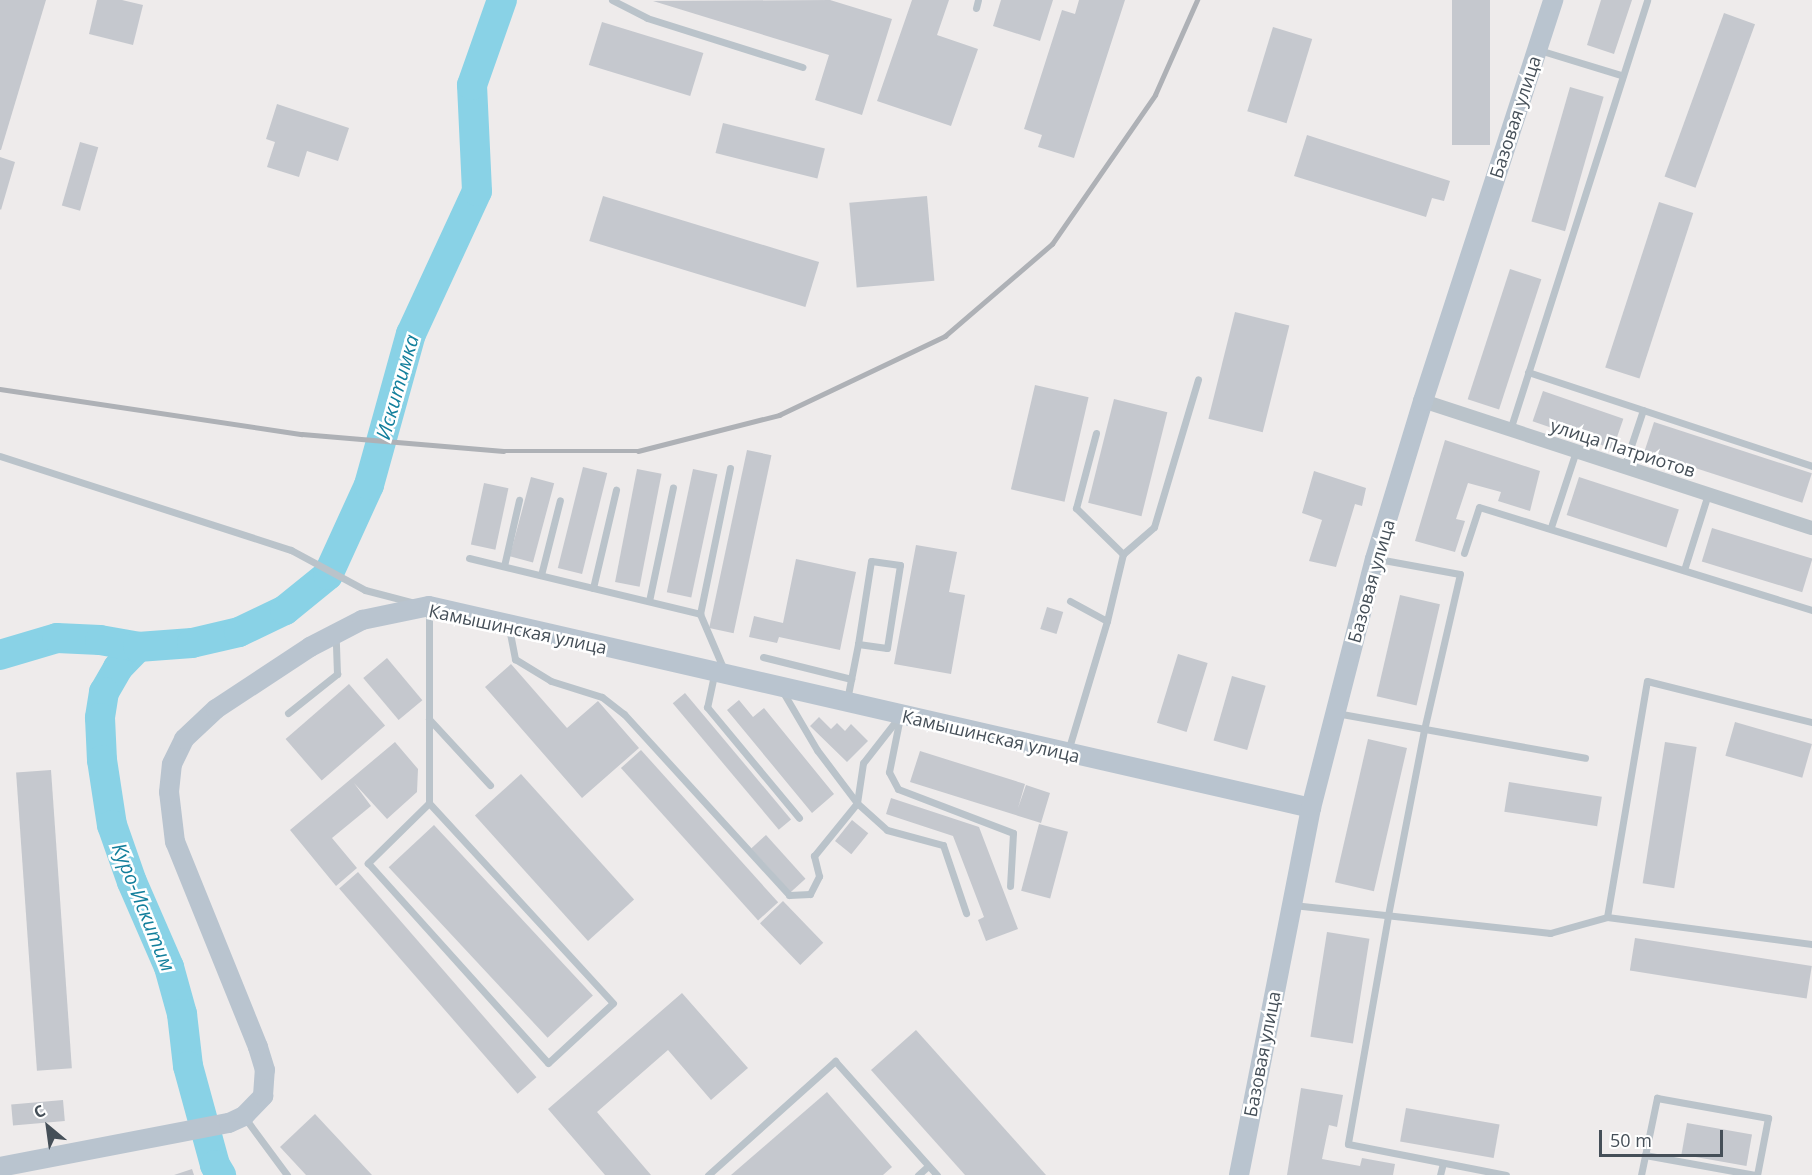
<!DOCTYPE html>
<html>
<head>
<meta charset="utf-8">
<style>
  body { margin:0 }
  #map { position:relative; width:1812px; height:1175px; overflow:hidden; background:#eeebeb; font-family:"Open Sans",sans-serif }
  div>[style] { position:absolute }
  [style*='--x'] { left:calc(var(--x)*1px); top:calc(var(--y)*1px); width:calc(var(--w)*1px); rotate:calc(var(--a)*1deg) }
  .river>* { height:30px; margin:-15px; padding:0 15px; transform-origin:15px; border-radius:15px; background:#89d2e6 }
  .building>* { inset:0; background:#c5c8ce; transform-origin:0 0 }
  .lane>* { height:7px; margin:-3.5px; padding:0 3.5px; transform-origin:3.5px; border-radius:3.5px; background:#bac3ca }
  .street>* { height:14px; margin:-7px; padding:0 7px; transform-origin:7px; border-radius:7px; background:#bac3ca }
  .secondary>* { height:20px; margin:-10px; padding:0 10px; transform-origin:10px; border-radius:10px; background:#b9c4cf }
  .rail>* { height:4.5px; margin:-2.25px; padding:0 2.25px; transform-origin:2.25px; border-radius:2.25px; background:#aeb1b6 }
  span { translate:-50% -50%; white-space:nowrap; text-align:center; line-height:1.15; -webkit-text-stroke:5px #fff; paint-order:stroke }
  .street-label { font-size:18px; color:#454f58 }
  .water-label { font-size:20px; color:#137f9c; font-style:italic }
  .north { position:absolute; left:18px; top:1097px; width:60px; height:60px; -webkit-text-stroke:4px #fff; paint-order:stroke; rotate:331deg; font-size:16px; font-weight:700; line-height:24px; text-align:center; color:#454f58 }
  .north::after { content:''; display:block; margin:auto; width:21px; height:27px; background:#454f58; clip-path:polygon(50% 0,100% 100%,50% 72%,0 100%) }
  .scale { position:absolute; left:1599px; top:1130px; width:124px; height:27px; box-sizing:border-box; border:3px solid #454f58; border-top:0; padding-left:8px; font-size:18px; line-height:21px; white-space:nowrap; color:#454f58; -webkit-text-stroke:4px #fff; paint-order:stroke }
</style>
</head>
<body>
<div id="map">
  <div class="river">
    <div style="--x:138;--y:647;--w:29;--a:134"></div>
    <div style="--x:118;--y:668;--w:28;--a:120"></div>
    <div style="--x:104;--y:692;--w:26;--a:99"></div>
    <div style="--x:100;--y:718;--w:42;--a:87.3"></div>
    <div style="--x:102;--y:760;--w:66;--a:81.3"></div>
    <div style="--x:112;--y:825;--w:60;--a:70.7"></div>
    <div style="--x:132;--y:882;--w:93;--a:66.5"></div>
    <div style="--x:169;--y:967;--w:49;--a:74.5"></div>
    <div style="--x:182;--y:1014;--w:52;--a:83.4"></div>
    <div style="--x:188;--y:1066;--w:103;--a:74.7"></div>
    <div style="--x:215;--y:1165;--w:12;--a:59"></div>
    <div style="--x:0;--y:655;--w:59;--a:-16.6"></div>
    <div style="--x:57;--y:638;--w:43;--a:2.7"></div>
    <div style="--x:100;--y:640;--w:39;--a:10"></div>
    <div style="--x:138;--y:647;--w:54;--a:-4.2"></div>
    <div style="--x:192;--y:643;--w:48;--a:-13.2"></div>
    <div style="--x:239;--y:632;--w:51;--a:-25.6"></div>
    <div style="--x:285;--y:610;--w:55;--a:-39.1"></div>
    <div style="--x:328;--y:575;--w:99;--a:-65.5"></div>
    <div style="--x:369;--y:485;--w:157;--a:-74.5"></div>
    <div style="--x:411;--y:334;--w:157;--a:-65.2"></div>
    <div style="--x:477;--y:191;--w:106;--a:-92.7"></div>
    <div style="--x:472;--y:85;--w:90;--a:-70.6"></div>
  </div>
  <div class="building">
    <div style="clip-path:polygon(0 0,46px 0,1px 150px,0 150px)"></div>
    <div style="clip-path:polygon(97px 0,122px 0,143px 5px,133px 45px,89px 34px)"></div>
    <div style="clip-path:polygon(830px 0,892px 19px,862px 115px,815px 100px,829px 55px,653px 1px)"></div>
    <div style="clip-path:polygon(912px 0,949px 0,937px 35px,978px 49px,951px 126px,877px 101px)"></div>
    <div style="clip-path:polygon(1001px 0,1053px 0,1040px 41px,993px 26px)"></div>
    <div style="clip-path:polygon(1079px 0,1125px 0,1074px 158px,1038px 147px,1042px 135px,1024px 129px,1062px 10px,1075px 14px)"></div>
    <div style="left:1452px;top:0;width:38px;height:145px"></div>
    <div style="clip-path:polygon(1601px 0,1632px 0,1614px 54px,1587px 45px)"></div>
    <div style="left:1724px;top:13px;width:33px;height:174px;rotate:20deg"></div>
    <div style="left:602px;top:22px;width:106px;height:45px;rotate:17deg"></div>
    <div style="left:1273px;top:27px;width:41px;height:88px;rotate:17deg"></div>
    <div style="left:1570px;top:87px;width:35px;height:140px;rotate:16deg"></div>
    <div style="clip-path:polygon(277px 104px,349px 128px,338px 161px,307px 151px,299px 177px,267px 167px,275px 142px,266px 139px)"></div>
    <div style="left:723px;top:123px;width:105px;height:31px;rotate:14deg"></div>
    <div style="clip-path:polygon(1307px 135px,1450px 181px,1444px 201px,1432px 198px,1426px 217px,1294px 176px)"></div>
    <div style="left:80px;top:142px;width:19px;height:66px;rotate:16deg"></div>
    <div style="clip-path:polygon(0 157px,15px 162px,1px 210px,0 209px)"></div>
    <div style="left:603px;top:196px;width:226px;height:47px;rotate:17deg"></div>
    <div style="left:927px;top:196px;width:85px;height:78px;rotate:85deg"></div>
    <div style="left:1659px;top:202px;width:36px;height:174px;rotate:18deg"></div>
    <div style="left:1510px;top:269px;width:33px;height:137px;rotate:18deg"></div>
    <div style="left:1235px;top:312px;width:56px;height:110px;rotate:14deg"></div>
    <div style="left:1035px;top:385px;width:55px;height:107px;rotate:13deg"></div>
    <div style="left:1543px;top:391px;width:85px;height:32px;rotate:19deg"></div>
    <div style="left:1114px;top:399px;width:55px;height:107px;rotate:14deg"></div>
    <div style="left:1654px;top:422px;width:166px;height:31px;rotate:18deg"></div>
    <div style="clip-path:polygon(1445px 440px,1540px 471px,1530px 511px,1498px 501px,1501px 492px,1468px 483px,1456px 519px,1465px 521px,1455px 552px,1415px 541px)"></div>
    <div style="left:747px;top:450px;width:25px;height:182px;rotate:12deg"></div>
    <div style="left:583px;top:467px;width:25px;height:104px;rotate:14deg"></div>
    <div style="left:637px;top:469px;width:25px;height:115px;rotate:11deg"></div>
    <div style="left:693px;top:469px;width:25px;height:126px;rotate:12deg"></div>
    <div style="clip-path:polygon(1314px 471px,1366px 488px,1362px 506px,1355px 504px,1336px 567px,1309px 561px,1322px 520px,1302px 513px)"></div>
    <div style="left:531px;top:477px;width:24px;height:82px;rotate:15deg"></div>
    <div style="left:1579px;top:477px;width:105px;height:40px;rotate:18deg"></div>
    <div style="left:484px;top:483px;width:25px;height:63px;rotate:12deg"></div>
    <div style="left:1712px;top:528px;width:105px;height:35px;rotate:17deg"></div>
    <div style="clip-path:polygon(916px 545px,957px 552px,949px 592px,965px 595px,951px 674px,894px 664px)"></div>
    <div style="clip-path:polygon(796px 559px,856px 572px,840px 650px,779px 637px,777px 643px,749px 637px,754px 616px,783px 623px)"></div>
    <div style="left:1400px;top:595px;width:41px;height:104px;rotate:13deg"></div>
    <div style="left:1047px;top:607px;width:17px;height:23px;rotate:17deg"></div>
    <div style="left:1178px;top:654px;width:31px;height:72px;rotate:17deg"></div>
    <div style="left:387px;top:658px;width:55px;height:31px;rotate:50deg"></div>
    <div style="clip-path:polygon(511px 664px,567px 728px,598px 701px,639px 748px,582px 798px,485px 687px)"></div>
    <div style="left:1232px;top:676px;width:35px;height:67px;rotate:16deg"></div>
    <div style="left:349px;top:684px;width:55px;height:84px;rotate:49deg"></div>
    <div style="left:685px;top:693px;width:165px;height:16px;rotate:50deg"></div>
    <div style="clip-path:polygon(739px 700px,753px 717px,764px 708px,834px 794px,812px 813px,727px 710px)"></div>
    <div style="clip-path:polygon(819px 717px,831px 729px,837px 723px,845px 731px,851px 724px,868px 741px,847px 762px,810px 726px)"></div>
    <div style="left:1735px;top:722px;width:80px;height:35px;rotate:16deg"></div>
    <div style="left:1368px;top:739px;width:40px;height:147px;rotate:13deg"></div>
    <div style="clip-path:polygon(395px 742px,418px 769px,417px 792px,387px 819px,354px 783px,371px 806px,332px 838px,357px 868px,336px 886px,290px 830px)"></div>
    <div style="left:1665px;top:742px;width:32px;height:143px;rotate:9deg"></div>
    <div style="left:641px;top:750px;width:205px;height:27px;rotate:48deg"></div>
    <div style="clip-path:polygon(920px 751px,1025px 784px,1018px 808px,1026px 785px,1050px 793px,1041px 823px,910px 782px)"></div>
    <div style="left:51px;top:770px;width:299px;height:35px;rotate:86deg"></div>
    <div style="left:521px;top:774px;width:169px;height:62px;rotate:48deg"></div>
    <div style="left:1509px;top:782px;width:94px;height:30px;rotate:9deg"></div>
    <div style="clip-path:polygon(891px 798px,979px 827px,1018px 929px,986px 941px,978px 920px,984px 917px,953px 836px,886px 814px)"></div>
    <div style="left:852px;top:820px;width:21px;height:27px;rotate:39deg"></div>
    <div style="left:1039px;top:824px;width:30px;height:69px;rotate:15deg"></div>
    <div style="left:434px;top:825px;width:233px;height:62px;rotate:47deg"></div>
    <div style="left:766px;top:835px;width:59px;height:20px;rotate:48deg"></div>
    <div style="left:358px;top:872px;width:272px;height:25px;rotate:49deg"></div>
    <div style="left:783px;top:901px;width:58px;height:32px;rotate:46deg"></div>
    <div style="left:1327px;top:932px;width:43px;height:106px;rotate:9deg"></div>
    <div style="left:1635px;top:938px;width:179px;height:33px;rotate:9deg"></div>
    <div style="clip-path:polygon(682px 993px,748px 1068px,711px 1100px,668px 1050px,597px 1112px,651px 1175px,605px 1175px,548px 1109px)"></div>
    <div style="clip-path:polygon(916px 1030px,1046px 1175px,965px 1175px,871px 1070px)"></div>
    <div style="clip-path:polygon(1301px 1088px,1343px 1095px,1337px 1127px,1329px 1125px,1322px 1159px,1360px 1166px,1362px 1158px,1395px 1164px,1393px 1175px,1287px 1175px)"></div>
    <div style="clip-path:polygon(827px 1092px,892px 1167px,883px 1175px,731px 1175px)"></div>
    <div style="left:63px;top:1100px;width:21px;height:52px;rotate:85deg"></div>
    <div style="left:1406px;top:1108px;width:95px;height:34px;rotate:10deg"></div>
    <div style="clip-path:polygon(315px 1114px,372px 1175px,306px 1175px,280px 1147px)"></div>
    <div style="left:1687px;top:1123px;width:66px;height:32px;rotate:10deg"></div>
    <div style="clip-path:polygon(192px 1169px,194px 1175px,174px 1175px)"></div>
  </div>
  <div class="lane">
    <div style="--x:612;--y:0;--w:39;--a:27"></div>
    <div style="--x:647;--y:18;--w:163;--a:17.5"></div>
    <div style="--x:976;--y:8;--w:8;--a:-76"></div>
    <div style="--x:1539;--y:50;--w:86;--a:17"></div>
    <div style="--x:1528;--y:372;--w:299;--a:18.3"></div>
    <div style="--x:1510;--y:430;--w:451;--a:-72.3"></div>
    <div style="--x:1096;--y:433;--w:78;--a:104.9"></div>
    <div style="--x:1076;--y:508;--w:66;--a:44.4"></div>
    <div style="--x:0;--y:456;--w:306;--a:17.9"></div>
    <div style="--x:291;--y:550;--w:84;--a:28.4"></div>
    <div style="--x:365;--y:590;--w:52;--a:14.6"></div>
    <div style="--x:1624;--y:467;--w:60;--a:-71.6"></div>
    <div style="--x:1551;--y:527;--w:80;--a:-71.8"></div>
    <div style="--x:1464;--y:553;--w:48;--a:-71.9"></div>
    <div style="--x:1479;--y:507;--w:349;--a:17.2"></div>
    <div style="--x:469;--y:558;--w:238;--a:13.6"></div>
    <div style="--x:700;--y:614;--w:61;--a:66.8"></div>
    <div style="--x:1378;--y:559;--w:83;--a:10.4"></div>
    <div style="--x:1460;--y:574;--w:160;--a:103"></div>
    <div style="--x:1424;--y:730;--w:189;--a:101"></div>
    <div style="--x:1388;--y:916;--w:231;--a:100"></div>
    <div style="--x:1348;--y:1144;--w:161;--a:11.1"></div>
    <div style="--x:504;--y:566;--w:68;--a:-77.2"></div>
    <div style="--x:1684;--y:570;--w:80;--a:-72.5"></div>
    <div style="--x:541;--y:575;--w:77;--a:-75.8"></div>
    <div style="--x:593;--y:588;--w:101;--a:-76.8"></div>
    <div style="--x:649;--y:601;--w:116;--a:-78.1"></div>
    <div style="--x:1070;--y:601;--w:42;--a:28.4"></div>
    <div style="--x:700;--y:614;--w:149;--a:-78.4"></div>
    <div style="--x:509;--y:628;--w:32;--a:79"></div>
    <div style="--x:515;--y:659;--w:42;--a:31.4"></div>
    <div style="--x:551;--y:681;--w:53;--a:17.4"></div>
    <div style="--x:602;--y:697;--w:28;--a:38"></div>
    <div style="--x:624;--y:714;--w:245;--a:47.6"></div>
    <div style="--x:789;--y:895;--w:21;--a:-3"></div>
    <div style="--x:810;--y:894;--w:20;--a:-63"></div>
    <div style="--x:819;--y:876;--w:21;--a:-104"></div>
    <div style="--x:814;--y:856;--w:68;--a:-50.9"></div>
    <div style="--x:857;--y:803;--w:66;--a:-127"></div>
    <div style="--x:817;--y:750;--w:67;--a:-120.4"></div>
    <div style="--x:763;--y:657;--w:91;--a:14"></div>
    <div style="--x:714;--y:675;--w:33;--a:102"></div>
    <div style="--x:707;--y:707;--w:144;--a:50.3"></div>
    <div style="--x:847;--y:700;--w:57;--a:-78.9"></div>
    <div style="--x:858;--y:644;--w:29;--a:8"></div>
    <div style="--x:887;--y:648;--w:84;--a:-81.1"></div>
    <div style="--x:900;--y:565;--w:29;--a:-172"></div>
    <div style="--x:871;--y:561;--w:84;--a:98.9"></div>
    <div style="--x:288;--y:713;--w:63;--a:-38.5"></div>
    <div style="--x:337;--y:674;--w:38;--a:-92"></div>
    <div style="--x:1336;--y:713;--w:253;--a:10.2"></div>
    <div style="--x:899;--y:717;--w:58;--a:128"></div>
    <div style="--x:863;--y:763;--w:40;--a:98.5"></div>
    <div style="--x:857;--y:803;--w:40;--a:42"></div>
    <div style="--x:887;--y:830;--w:58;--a:15"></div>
    <div style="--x:943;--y:845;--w:72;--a:71.3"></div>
    <div style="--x:900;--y:717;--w:56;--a:101.3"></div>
    <div style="--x:889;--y:772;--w:19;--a:62"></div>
    <div style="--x:898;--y:789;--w:123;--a:20.9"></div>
    <div style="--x:1013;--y:833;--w:53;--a:93.2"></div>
    <div style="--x:429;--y:719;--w:90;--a:47.3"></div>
    <div style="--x:1068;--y:751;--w:136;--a:-73.3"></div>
    <div style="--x:1107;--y:621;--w:69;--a:-76.6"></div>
    <div style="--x:1123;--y:554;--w:41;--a:-41.1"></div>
    <div style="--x:1154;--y:527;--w:154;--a:-73.4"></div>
    <div style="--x:429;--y:803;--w:86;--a:135.5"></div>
    <div style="--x:368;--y:863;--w:269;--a:48"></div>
    <div style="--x:548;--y:1063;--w:88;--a:-42.7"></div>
    <div style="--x:613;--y:1003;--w:272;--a:-132.6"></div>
    <div style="--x:429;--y:803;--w:194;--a:-90"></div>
    <div style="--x:1293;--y:905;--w:259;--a:6.2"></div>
    <div style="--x:1550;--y:933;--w:59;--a:-15.7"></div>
    <div style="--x:1607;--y:917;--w:207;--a:7.5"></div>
    <div style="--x:1607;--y:917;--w:239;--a:-80.4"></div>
    <div style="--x:1647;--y:681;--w:170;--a:14"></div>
    <div style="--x:245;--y:1118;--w:71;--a:53.6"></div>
    <div style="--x:1645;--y:1155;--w:112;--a:10.3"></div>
    <div style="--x:708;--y:1175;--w:171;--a:-41.9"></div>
    <div style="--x:835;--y:1061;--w:153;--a:48.2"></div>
    <div style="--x:918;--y:1175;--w:13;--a:-42"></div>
    <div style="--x:1440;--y:1175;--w:12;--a:-76"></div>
    <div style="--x:1641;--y:1175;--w:79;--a:-78.3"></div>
    <div style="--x:1657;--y:1098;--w:113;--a:10.2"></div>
    <div style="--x:1768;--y:1118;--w:58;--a:100.9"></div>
  </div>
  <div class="street">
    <div style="--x:1423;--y:401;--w:409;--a:18.1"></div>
  </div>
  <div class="secondary">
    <div style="--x:0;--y:1167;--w:233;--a:-10.9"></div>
    <div style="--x:229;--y:1123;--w:17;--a:-25"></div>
    <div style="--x:244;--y:1116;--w:28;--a:-46"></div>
    <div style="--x:263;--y:1096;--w:26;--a:-86"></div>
    <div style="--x:265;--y:1070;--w:24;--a:-107"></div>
    <div style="--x:258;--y:1047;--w:221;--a:-112"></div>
    <div style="--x:175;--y:842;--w:50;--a:-96.8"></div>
    <div style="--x:169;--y:792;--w:28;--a:-84"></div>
    <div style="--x:172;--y:764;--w:28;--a:-64"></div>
    <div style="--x:184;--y:739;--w:44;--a:-43.2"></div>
    <div style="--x:216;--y:709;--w:113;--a:-33.4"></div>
    <div style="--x:310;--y:647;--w:59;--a:-27.4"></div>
    <div style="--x:362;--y:620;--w:68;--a:-11.8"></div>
    <div style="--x:429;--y:606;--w:905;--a:12.9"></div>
    <div style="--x:1239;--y:1175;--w:374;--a:-78.9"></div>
    <div style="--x:1311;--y:808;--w:257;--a:-75.6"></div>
    <div style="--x:1375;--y:559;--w:165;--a:-73.1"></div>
    <div style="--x:1423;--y:401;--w:422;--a:-72"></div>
  </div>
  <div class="rail">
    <div style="--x:0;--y:389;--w:305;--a:8.5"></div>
    <div style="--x:302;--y:434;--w:202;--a:4.8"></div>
    <div style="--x:503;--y:451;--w:135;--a:0"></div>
    <div style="--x:638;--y:451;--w:146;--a:-14.3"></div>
    <div style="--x:779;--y:415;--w:184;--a:-25.4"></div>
    <div style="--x:945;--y:336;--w:141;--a:-40.7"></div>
    <div style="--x:1052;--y:244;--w:181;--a:-55.3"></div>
    <div style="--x:1155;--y:95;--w:104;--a:-66.1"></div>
  </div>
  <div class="street-label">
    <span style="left:1515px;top:117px;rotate:-72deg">Базовая улица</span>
    <span style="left:1623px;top:448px;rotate:18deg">улица Патриотов</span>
    <span style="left:1371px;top:581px;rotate:-74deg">Базовая улица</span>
    <span style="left:518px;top:629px;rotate:12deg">Камышинская улица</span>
    <span style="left:991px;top:736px;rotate:13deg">Камышинская улица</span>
    <span style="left:1262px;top:1054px;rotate:-79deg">Базовая улица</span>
  </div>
  <div class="water-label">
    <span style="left:397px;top:387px;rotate:-74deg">Искитимка</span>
    <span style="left:144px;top:907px;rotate:68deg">Куро-Искитим</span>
  </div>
  <div class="north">С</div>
  <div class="scale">50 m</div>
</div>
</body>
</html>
